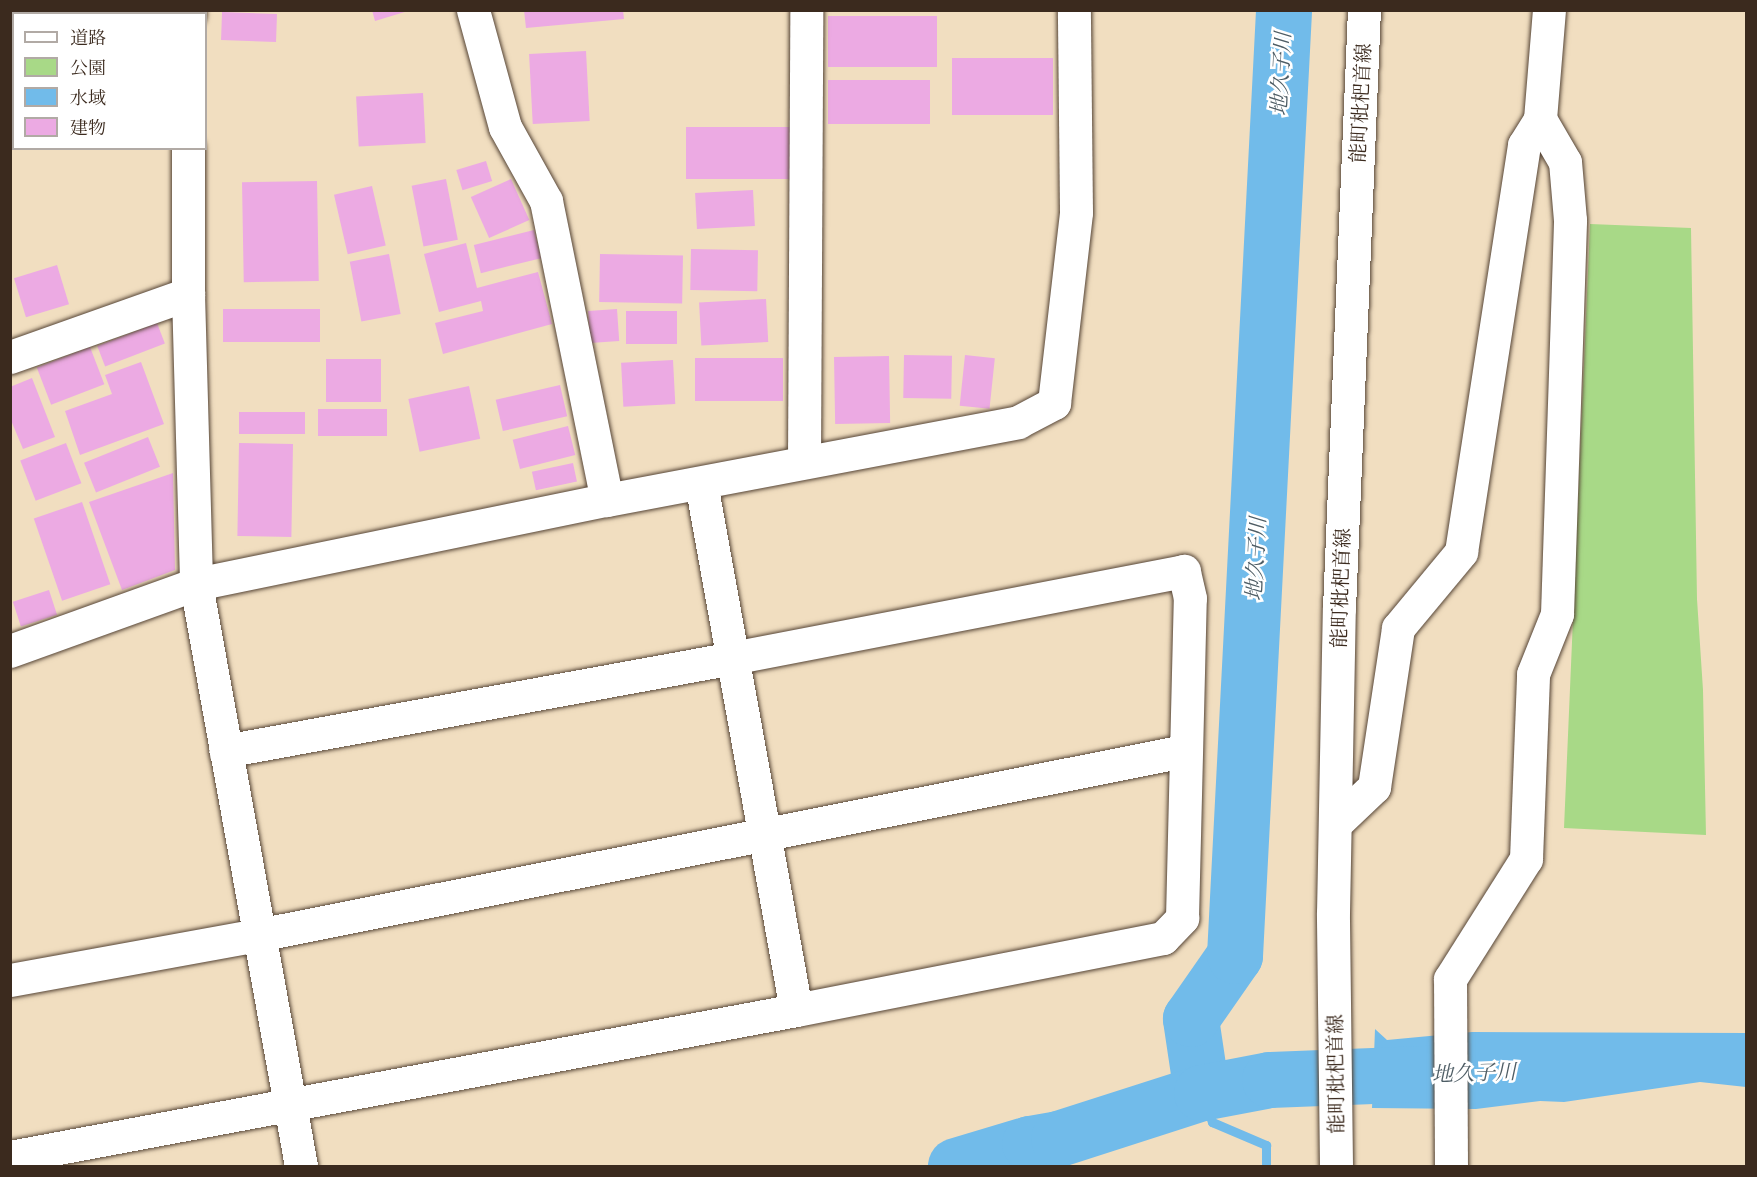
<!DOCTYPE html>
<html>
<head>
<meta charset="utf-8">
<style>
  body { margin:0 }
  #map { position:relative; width:1757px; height:1177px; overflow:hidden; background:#f1dec0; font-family:"Gentium Book Plus","Noto Serif JP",serif }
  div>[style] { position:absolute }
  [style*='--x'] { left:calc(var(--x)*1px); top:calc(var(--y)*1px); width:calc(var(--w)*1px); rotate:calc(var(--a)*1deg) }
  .green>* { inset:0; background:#a8d987 }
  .water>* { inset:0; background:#71bbea }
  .stream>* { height:9px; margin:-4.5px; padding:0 4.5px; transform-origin:4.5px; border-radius:4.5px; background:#71bbea }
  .river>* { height:56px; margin:-28px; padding:0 28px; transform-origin:28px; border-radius:28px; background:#71bbea }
  .building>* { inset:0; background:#ecaae3; transform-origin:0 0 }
  .roads { filter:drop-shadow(0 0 2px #564536) drop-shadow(0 0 2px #564536) }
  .minor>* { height:33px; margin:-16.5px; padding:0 16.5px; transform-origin:16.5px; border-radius:16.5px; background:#fff }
  .major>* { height:33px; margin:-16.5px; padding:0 16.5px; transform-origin:16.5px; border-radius:16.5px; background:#fff }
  span { translate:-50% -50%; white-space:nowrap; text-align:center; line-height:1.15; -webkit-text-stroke:5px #fff; paint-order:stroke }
  .street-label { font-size:20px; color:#3b2a1e }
  .water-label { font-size:21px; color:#4e5d65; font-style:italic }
  .frame { position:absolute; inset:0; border:12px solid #3b2a1e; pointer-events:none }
  .legend { position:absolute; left:12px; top:12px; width:195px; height:138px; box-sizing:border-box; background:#fff; border:2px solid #b1aaa5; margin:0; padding:8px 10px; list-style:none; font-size:18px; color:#3b2a1e }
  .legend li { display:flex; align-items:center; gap:12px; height:30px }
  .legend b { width:30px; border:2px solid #b1aaa5 }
</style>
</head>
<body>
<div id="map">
  <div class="green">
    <div style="clip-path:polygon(1590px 224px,1691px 228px,1697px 599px,1703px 690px,1706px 835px,1564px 828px)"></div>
  </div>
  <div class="water">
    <div style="clip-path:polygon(1375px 1029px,1387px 1040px,1472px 1032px,1746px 1033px,1746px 1087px,1700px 1082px,1564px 1102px,1540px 1101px,1476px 1109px,1372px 1108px)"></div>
  </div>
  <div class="stream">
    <div style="--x:1202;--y:1093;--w:31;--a:71"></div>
    <div style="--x:1212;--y:1122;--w:59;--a:23.1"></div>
    <div style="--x:1266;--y:1145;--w:21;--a:90"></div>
  </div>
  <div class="river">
    <div style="--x:1202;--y:1093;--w:75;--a:-98.5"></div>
    <div style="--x:1191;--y:1019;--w:77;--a:-55.1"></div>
    <div style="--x:1235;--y:956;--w:947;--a:-87.03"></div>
    <div style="--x:956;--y:1166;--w:77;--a:-16.6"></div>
    <div style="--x:1030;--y:1144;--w:29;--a:-10"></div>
    <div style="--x:1059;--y:1139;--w:150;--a:-17.8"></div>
    <div style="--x:1202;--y:1093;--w:69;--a:-10.8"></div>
    <div style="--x:1270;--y:1080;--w:180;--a:-2.2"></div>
  </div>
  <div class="building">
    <div style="clip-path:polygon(372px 10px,408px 10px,408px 11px,375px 21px)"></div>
    <div style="clip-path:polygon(524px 10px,623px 10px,624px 19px,526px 28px)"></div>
    <div style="left:277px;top:14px;width:28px;height:55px;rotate:92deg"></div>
    <div style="left:828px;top:16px;width:109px;height:51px"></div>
    <div style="left:586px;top:51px;width:70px;height:57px;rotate:87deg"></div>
    <div style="left:952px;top:58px;width:101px;height:57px"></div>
    <div style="left:930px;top:80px;width:44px;height:102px;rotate:90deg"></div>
    <div style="left:423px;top:93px;width:50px;height:67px;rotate:87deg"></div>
    <div style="left:791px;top:127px;width:52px;height:105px;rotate:90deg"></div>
    <div style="left:486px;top:161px;width:21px;height:31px;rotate:73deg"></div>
    <div style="left:446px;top:179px;width:62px;height:35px;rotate:79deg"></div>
    <div style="left:511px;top:179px;width:45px;height:44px;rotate:66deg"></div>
    <div style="left:317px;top:181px;width:100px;height:75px;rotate:89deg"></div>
    <div style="left:372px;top:186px;width:61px;height:39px;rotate:77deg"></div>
    <div style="left:753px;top:190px;width:36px;height:58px;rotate:87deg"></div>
    <div style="left:534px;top:230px;width:29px;height:62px;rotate:76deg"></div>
    <div style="clip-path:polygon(466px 243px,477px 288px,538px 272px,552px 324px,443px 354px,435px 323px,483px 311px,481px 301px,439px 312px,424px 254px)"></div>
    <div style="left:691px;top:249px;width:67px;height:41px;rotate:1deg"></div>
    <div style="left:389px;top:254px;width:61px;height:40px;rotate:79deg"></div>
    <div style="left:600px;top:254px;width:83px;height:48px;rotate:1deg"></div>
    <div style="left:57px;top:265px;width:41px;height:45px;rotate:73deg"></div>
    <div style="left:766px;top:299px;width:43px;height:67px;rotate:87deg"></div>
    <div style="left:320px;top:309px;width:33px;height:97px;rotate:90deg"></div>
    <div style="left:617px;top:309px;width:32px;height:29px;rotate:86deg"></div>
    <div style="left:677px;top:311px;width:33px;height:51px;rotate:90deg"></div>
    <div style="left:157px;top:323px;width:22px;height:64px;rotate:69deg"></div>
    <div style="left:90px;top:347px;width:40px;height:57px;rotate:69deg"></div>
    <div style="left:904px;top:355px;width:48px;height:43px;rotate:1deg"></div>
    <div style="left:965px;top:355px;width:30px;height:51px;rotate:6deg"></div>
    <div style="left:889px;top:356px;width:67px;height:55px;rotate:89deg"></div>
    <div style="left:783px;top:358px;width:43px;height:88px;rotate:90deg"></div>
    <div style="left:326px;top:359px;width:55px;height:43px"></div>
    <div style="left:673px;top:360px;width:44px;height:52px;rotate:87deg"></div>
    <div style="clip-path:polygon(141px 362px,164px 424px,80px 455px,65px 411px,112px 394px,105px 375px)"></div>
    <div style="clip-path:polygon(32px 378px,55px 437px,23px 449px,10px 418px,10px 387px)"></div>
    <div style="left:560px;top:385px;width:32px;height:66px;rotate:77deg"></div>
    <div style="left:469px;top:386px;width:54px;height:62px;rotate:78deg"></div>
    <div style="left:318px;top:409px;width:69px;height:27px"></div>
    <div style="left:239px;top:412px;width:66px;height:22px"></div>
    <div style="left:568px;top:426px;width:30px;height:57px;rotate:76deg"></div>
    <div style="left:148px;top:437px;width:32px;height:69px;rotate:68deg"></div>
    <div style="left:66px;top:443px;width:43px;height:49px;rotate:69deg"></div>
    <div style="left:293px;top:444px;width:93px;height:54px;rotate:91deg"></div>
    <div style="left:573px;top:463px;width:19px;height:42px;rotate:78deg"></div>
    <div style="clip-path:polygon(173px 473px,175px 570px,122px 590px,89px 502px)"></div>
    <div style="left:82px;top:502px;width:87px;height:51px;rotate:71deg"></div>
    <div style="left:49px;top:590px;width:26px;height:38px;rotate:72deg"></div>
  </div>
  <div class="roads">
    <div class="minor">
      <div style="--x:473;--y:10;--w:121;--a:74.7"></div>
      <div style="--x:505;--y:127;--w:85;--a:61"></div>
      <div style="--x:546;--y:201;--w:305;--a:78.5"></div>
      <div style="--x:189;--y:14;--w:4;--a:-90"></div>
      <div style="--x:188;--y:148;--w:146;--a:90"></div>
      <div style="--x:188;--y:294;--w:290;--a:88.4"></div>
      <div style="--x:196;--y:584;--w:591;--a:79.77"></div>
      <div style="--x:10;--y:357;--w:189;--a:-19.5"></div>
      <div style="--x:804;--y:461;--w:451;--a:-89.7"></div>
      <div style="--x:701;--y:483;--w:535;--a:79.78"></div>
      <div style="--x:10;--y:651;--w:198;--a:-19.8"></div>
      <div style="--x:196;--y:584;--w:419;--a:-11.6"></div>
      <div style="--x:607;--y:500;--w:418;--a:-10.7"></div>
      <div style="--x:1018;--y:422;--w:41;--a:-27.8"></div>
      <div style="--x:1054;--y:403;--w:192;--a:-83.4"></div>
      <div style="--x:1076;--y:212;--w:202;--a:-90.6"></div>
      <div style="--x:1335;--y:824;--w:54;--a:-43.5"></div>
      <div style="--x:1374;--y:787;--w:161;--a:-81.4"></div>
      <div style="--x:1398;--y:628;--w:99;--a:-50.3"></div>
      <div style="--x:1461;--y:552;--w:412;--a:-81.2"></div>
      <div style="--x:1524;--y:145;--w:31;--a:-58"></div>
      <div style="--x:10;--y:980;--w:252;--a:-10.3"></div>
      <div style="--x:258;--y:935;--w:944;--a:-11.24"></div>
      <div style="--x:10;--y:1157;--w:800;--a:-10.59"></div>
      <div style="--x:796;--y:1010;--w:374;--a:-11.1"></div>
      <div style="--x:1163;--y:938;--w:28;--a:-46"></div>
      <div style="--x:1182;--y:918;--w:320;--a:-88.6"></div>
      <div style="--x:1190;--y:598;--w:28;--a:-103"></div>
      <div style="--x:1184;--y:571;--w:459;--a:169.1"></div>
      <div style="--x:733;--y:658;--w:516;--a:169.63"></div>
      <div style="--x:1451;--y:1166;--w:187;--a:-90.3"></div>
      <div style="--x:1450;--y:979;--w:142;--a:-57.7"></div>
      <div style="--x:1526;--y:859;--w:185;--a:-87.8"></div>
      <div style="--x:1533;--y:674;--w:65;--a:-68.2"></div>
      <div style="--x:1557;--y:614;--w:394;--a:-88.1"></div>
      <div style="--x:1570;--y:220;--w:58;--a:-94.9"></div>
      <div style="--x:1565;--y:162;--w:50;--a:-120.2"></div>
      <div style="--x:1540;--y:119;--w:109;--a:-85.3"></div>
    </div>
    <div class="major">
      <div style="--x:1336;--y:1166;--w:253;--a:-90.7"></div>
      <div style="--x:1333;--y:913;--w:305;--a:-88.9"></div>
      <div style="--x:1339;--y:608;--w:599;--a:-87.61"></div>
    </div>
  </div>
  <div class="street-label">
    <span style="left:1360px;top:103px;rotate:-87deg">能町枇杷首線</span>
    <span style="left:1340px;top:588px;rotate:-88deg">能町枇杷首線</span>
    <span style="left:1335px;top:1074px;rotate:-91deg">能町枇杷首線</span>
  </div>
  <div class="water-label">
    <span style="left:1281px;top:74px;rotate:-87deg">地久子川</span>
    <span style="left:1256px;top:559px;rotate:-87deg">地久子川</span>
    <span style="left:1474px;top:1073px;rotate:-2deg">地久子川</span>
  </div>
  <div class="frame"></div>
  <ul class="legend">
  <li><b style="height:8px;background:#fff"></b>道路</li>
  <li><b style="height:16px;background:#a8d987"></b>公園</li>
  <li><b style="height:16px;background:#71bbea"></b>水域</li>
  <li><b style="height:16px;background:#ecaae3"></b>建物</li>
  </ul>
</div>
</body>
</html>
